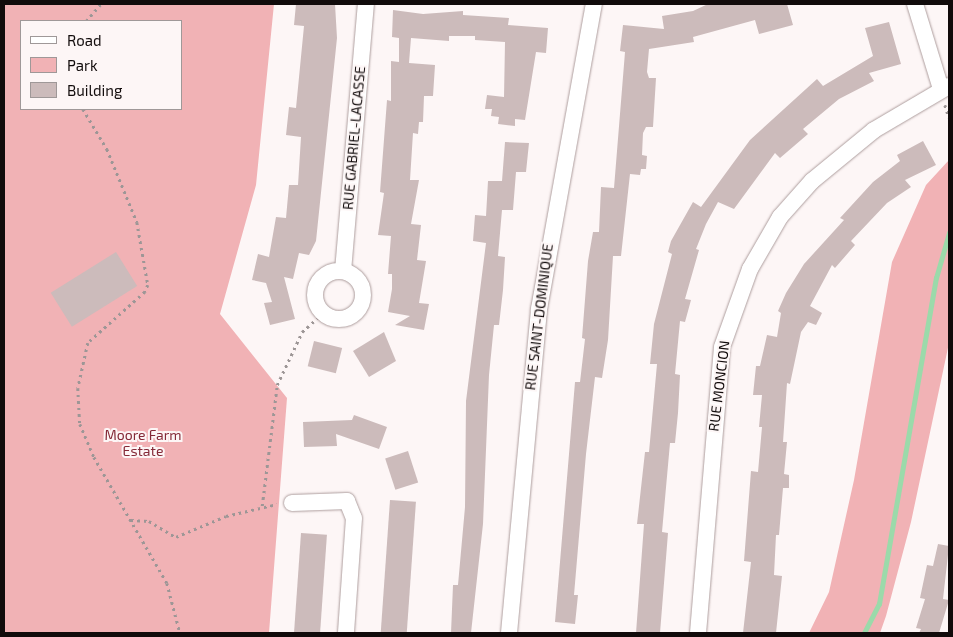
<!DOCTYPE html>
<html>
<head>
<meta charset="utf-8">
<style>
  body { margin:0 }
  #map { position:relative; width:953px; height:637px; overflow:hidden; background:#fdf6f6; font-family:"Exo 2",sans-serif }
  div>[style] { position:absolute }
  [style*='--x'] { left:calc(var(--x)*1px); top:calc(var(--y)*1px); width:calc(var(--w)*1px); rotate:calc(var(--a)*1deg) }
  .green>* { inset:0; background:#f1b2b5 }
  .stream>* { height:4.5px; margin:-2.25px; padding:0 2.25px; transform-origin:2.25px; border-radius:2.25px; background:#9bdaaa }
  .building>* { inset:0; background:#cbb; transform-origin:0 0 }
  .path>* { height:2.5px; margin-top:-1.25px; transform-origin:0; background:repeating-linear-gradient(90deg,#9d9696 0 2.5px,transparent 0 6.5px) }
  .roads { filter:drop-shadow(0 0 1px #ae9e9e) drop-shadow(0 0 1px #ae9e9e) }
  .minor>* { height:16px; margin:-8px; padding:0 8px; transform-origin:8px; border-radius:8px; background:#fff }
  .minor>.ring { margin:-8px; padding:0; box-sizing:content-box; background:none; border:16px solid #fff; border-radius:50% }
  span { translate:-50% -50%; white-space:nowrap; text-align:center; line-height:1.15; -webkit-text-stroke:4px #fdf6f6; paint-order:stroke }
  .street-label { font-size:14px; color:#110b0b }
  .park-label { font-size:14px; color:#842937 }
  .frame { position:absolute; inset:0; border:5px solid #110b0b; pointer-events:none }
  .legend { position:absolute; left:20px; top:20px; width:162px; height:90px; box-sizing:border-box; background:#fdf6f6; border:1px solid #9f9898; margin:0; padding:6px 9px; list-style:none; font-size:15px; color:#110b0b }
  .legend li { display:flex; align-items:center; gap:10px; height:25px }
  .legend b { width:25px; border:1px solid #9f9898 }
</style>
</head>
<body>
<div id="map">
  <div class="green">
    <div style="clip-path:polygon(evenodd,4px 4px,274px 4px,256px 185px,220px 314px,287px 398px,269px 633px,4px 633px,4px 4px,21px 21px,181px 21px,181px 109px,21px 109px,21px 21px)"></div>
    <div style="clip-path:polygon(949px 160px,949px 343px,911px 522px,886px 616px,880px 633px,809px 633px,829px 592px,854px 480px,892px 262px,926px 185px)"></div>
  </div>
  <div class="stream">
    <div style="--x:864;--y:633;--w:33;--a:-63"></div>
    <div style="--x:879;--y:604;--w:331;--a:-80.1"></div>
    <div style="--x:936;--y:278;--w:47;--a:-73.9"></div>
  </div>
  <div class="building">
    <div style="clip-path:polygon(296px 4px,335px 4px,337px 38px,316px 241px,309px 255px,299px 253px,293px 279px,284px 277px,295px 319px,270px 325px,264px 303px,272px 302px,266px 283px,252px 280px,258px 254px,269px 257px,276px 217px,286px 218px,289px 185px,298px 185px,301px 137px,286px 135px,289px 107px,296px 108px,304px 26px,294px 25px)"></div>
    <div style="clip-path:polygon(708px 4px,787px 4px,793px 25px,759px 34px,755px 20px,693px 37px,694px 42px,649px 49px,647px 72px,649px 78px,656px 78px,653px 127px,646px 127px,643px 133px,642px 155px,647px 156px,646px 169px,641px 169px,640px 175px,630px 174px,621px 256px,613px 256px,608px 340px,602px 378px,595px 377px,586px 454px,574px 595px,578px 595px,575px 624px,555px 622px,575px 382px,580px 382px,585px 339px,582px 338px,588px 261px,593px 232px,599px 232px,601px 187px,614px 188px,625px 52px,620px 51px,623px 25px,664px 29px,662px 16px,693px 11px)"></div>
    <div style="clip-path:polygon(393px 10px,423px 14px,463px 11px,463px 15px,509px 18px,508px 25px,548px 28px,546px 53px,536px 52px,525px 120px,515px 119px,515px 126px,498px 124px,499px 117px,491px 116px,492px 109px,485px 109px,487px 95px,504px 97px,505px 42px,475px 40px,475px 36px,449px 36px,449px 41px,411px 38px,409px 63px,435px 65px,433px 96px,424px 96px,423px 122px,419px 122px,418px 134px,413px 133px,410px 180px,419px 180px,411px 224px,421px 225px,417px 260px,426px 261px,419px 303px,429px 304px,424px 330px,395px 325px,410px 316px,388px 312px,392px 289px,392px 274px,388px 274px,391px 236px,378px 235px,384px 193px,380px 192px,387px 100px,391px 101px,391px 61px,399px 62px,399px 38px,392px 37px)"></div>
    <div style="clip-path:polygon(889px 22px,901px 64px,869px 73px,874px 81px,839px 99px,803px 129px,808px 134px,780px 158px,775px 153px,734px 209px,718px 202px,706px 224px,696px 249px,699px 250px,685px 299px,691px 300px,685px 322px,680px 321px,675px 374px,680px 375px,678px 413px,675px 443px,670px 443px,662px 532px,668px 533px,660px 633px,636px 633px,644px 524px,637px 524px,645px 452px,649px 452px,657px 364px,650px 364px,654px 324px,672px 254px,668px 252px,671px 241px,693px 202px,701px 207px,750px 140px,817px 79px,823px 86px,873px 56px,865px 28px)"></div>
    <div style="clip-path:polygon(923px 141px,936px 165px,905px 180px,911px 187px,887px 203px,851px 241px,855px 245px,835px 268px,832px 265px,810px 306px,822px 313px,816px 325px,808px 322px,801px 332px,790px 384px,787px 383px,783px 442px,787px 442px,784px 474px,789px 475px,789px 488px,783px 488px,779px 535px,776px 535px,774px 575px,782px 576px,776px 633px,743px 633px,751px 562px,744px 561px,751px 471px,758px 472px,762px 427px,759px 427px,762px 395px,753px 395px,756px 366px,760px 366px,767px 335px,777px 337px,781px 313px,778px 311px,786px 293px,804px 264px,844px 220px,840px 218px,873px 182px,900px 161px,897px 155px)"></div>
    <div style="clip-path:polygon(505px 142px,529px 143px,526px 172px,516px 172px,513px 210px,502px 210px,498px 256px,505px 257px,503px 290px,499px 325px,494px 325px,489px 375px,483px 524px,471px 633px,451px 633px,453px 585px,458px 585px,465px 507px,466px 401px,486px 243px,473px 241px,475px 215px,486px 216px,488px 181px,502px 181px)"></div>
    <div style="left:116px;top:252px;width:40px;height:77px;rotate:58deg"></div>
    <div style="clip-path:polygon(384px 332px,396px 361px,369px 377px,353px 351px)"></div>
    <div style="left:314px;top:341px;width:29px;height:26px;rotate:14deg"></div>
    <div style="clip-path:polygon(354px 415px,387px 427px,379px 449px,336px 434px,337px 446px,304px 447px,303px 422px,352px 420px)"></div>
    <div style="left:408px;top:451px;width:33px;height:24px;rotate:72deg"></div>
    <div style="left:390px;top:500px;width:26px;height:133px;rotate:4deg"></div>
    <div style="left:301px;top:533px;width:26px;height:100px;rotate:4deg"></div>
    <div style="clip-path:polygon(938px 544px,949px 546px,943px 599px,949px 600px,939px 633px,919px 633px,921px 629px,916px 628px,925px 599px,920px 598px,927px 565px,933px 566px)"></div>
  </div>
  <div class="path">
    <div style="--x:86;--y:21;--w:23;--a:-49"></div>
    <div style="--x:945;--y:105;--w:13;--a:72"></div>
    <div style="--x:83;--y:109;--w:47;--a:59"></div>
    <div style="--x:107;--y:149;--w:79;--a:67.7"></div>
    <div style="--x:137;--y:222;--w:64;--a:80.1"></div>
    <div style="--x:148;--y:285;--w:8;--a:113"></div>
    <div style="--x:145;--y:292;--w:76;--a:138.2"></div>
    <div style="--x:88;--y:343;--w:46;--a:102.5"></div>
    <div style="--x:78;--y:388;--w:36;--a:87"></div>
    <div style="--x:80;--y:424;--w:36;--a:67"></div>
    <div style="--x:94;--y:457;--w:146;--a:59.9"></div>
    <div style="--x:167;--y:583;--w:52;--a:75.4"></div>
    <div style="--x:262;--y:506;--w:122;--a:-82.9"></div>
    <div style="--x:277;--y:385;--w:59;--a:-64.7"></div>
    <div style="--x:302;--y:332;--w:28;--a:-42"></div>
    <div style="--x:131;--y:520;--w:18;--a:3"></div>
    <div style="--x:149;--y:521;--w:31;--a:31"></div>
    <div style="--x:176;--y:537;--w:54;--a:-22.8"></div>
    <div style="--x:226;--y:516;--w:52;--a:-13.2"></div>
  </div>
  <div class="roads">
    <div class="minor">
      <div style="--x:915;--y:4;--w:89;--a:73"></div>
      <div class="ring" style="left:315px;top:271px;width:32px;height:32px"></div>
      <div style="--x:343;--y:271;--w:268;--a:-85.1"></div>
      <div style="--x:292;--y:503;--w:55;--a:-2.1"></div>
      <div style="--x:347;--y:501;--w:18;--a:68"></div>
      <div style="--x:354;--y:518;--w:115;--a:94"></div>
      <div style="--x:509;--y:633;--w:325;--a:-84.7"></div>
      <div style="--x:539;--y:309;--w:310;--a:-79.8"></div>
      <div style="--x:698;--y:633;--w:287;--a:-85.2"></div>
      <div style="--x:722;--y:347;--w:83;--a:-70.3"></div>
      <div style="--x:750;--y:269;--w:60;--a:-60"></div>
      <div style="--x:780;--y:217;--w:48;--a:-48.4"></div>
      <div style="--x:812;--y:181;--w:80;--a:-39.4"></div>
      <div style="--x:874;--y:130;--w:87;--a:-30.4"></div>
    </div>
  </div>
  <div class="street-label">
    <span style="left:354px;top:138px;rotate:-85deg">RUE GABRIEL-LACASSE</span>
    <span style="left:539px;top:317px;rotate:-83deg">RUE SAINT-DOMINIQUE</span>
    <span style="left:719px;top:386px;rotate:-83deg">RUE MONCION</span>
  </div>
  <div class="park-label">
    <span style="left:143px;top:443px">Moore Farm<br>Estate</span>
  </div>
  <div class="frame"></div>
  <ul class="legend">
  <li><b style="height:6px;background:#fff"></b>Road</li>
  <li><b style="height:14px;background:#f1b2b5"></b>Park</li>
  <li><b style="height:14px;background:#cbb"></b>Building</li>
  </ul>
</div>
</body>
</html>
